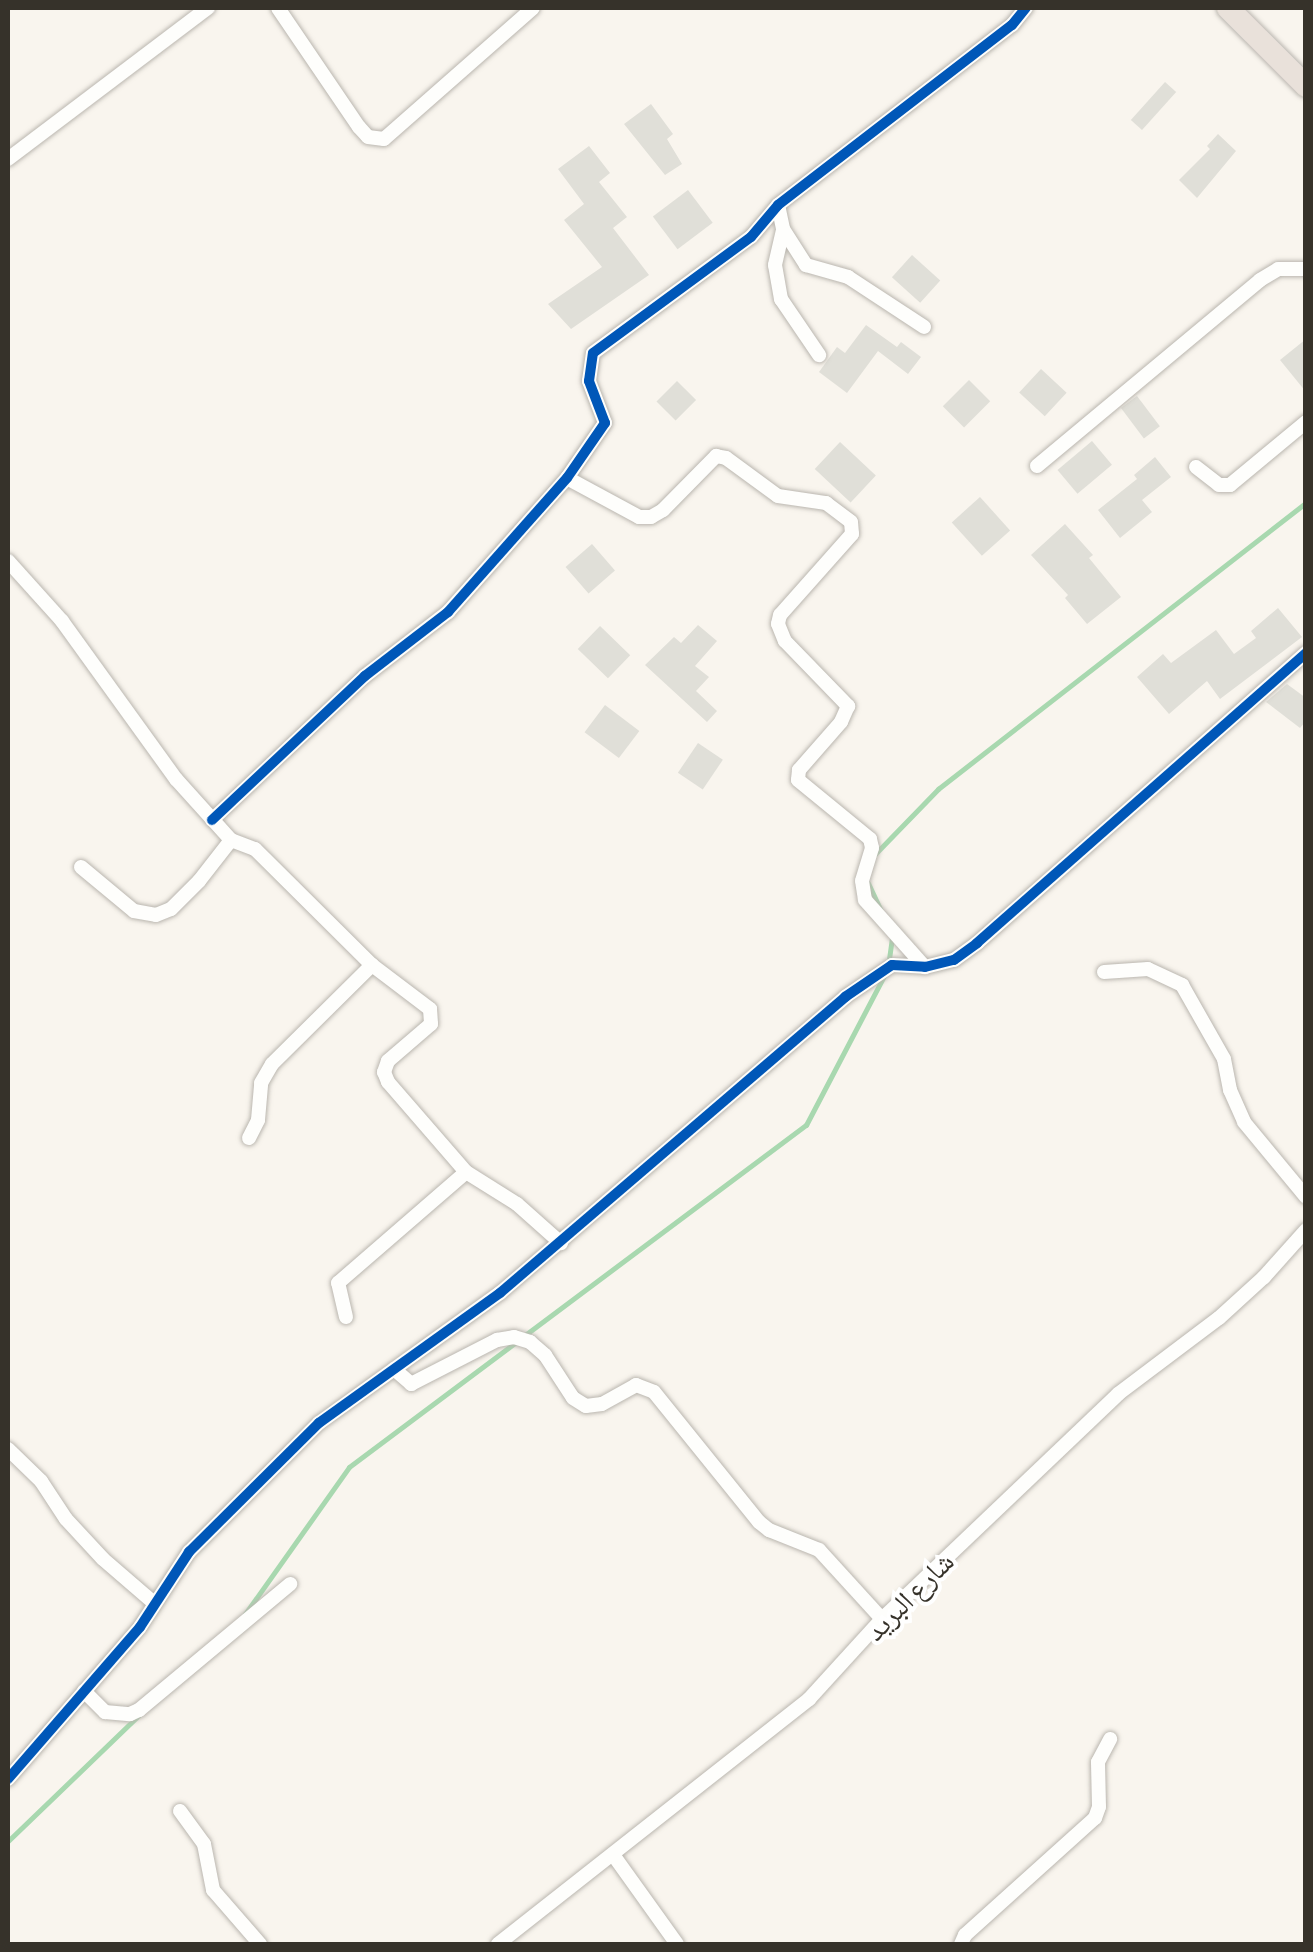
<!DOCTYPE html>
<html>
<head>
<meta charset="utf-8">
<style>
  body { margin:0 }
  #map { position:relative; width:1313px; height:1952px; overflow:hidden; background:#f9f5ee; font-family:"Asap Condensed","Noto Naskh Arabic",sans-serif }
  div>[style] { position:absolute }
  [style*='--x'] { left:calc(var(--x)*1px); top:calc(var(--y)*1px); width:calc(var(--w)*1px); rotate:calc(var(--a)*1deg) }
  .stream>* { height:5px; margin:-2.5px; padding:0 2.5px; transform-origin:2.5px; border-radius:2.5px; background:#a8d8af }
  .building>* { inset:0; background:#e0dfd8; transform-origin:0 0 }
  .roads { filter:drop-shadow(0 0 2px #bab6af) drop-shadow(0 0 2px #bab6af) }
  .minor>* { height:14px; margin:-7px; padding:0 7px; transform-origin:7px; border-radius:7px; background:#fefefc }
  .primary>* { height:22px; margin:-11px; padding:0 11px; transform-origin:11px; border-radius:11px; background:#e9e1da }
  .cycleway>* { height:10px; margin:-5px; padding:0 5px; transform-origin:5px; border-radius:5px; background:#0057b8 }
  span { translate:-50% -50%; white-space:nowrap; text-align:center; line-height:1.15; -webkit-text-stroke:8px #fff; paint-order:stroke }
  .street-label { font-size:28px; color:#36322a }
  .frame { position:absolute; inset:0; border:10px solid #36322a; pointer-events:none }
</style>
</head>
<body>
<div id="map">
  <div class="stream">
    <div style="--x:875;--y:854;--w:91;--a:-45.9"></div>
    <div style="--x:938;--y:789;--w:466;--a:-37.9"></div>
    <div style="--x:868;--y:883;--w:29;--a:65"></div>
    <div style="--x:888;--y:966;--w:28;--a:-82"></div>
    <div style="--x:525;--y:1335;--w:351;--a:-36.8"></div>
    <div style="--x:806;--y:1125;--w:168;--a:-62.4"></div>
    <div style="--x:245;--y:1614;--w:180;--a:-54.7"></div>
    <div style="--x:349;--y:1467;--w:209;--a:-36.8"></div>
    <div style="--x:8;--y:1841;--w:182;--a:-43.9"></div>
  </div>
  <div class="building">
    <div style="left:1165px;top:82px;width:15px;height:51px;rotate:42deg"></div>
    <div style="clip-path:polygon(651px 104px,673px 134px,667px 139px,682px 164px,665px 175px,624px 124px)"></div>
    <div style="clip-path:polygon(1218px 134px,1236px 151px,1197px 198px,1179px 180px,1210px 149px,1207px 146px)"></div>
    <div style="clip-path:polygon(589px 146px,610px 173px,599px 182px,627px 217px,613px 228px,649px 275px,571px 329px,548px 304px,602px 267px,564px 220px,584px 204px,558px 169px)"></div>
    <div style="left:688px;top:190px;width:41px;height:44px;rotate:53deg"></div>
    <div style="left:912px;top:255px;width:38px;height:30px;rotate:42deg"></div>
    <div style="clip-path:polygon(866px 325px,897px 347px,901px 342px,921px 357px,908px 374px,878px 351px,847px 393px,819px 372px,837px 347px,845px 353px)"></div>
    <div style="clip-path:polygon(1306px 339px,1306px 392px,1280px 360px)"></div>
    <div style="left:1041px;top:369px;width:35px;height:32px;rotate:43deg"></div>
    <div style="left:969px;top:380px;width:30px;height:37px;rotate:45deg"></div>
    <div style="left:677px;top:381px;width:27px;height:29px;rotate:45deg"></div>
    <div style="left:1137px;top:396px;width:38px;height:20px;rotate:53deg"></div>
    <div style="left:1092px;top:441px;width:31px;height:45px;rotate:50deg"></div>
    <div style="left:840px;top:442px;width:49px;height:37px;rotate:43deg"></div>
    <div style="clip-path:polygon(1155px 457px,1171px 477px,1142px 500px,1152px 512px,1120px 538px,1098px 510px,1137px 479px,1134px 475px)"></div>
    <div style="left:980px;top:497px;width:45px;height:38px;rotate:48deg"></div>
    <div style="clip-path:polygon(1065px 524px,1093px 555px,1089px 558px,1121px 597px,1087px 624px,1065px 598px,1068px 595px,1031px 555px)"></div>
    <div style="left:592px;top:544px;width:35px;height:35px;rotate:49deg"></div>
    <div style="clip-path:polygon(1278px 608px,1302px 637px,1220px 699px,1207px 681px,1169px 714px,1137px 677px,1163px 654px,1171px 663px,1216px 630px,1234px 654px,1256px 638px,1251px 631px)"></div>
    <div style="clip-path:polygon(698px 625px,717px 641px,695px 666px,709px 677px,696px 691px,717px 711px,707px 722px,645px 665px,674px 637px,681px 643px)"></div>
    <div style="left:600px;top:626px;width:42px;height:32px;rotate:44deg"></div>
    <div style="clip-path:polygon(1287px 684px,1306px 698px,1306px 721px,1300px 728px,1266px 702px)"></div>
    <div style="left:605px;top:705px;width:43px;height:34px;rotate:37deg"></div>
    <div style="left:698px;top:743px;width:30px;height:36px;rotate:34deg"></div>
  </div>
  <div class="roads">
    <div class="minor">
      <div style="--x:278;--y:8;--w:144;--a:55.8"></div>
      <div style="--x:359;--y:127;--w:13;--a:48"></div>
      <div style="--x:368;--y:137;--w:16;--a:7"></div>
      <div style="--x:384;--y:139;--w:198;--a:-41.3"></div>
      <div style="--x:8;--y:159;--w:251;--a:-37.1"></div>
      <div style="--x:778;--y:205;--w:25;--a:78"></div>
      <div style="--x:783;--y:229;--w:43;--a:57.4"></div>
      <div style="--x:806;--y:265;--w:44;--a:15.9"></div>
      <div style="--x:848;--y:277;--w:91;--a:33.3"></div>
      <div style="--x:783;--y:230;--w:36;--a:103"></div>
      <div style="--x:775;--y:265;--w:35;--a:80"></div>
      <div style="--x:781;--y:299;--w:68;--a:55.8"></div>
      <div style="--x:1037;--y:466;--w:290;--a:-39.8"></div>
      <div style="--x:1260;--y:280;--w:21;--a:-31"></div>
      <div style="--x:1278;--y:269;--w:28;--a:0"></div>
      <div style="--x:1196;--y:467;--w:29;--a:38"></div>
      <div style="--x:1219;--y:485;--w:11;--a:0"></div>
      <div style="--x:1230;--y:485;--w:99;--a:-39.7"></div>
      <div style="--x:567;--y:478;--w:82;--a:28.4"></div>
      <div style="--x:639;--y:517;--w:12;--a:0"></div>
      <div style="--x:651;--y:517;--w:14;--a:-30"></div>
      <div style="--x:663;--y:510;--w:76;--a:-45.5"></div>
      <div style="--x:716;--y:456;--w:10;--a:11"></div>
      <div style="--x:726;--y:458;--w:64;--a:36.2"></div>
      <div style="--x:778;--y:496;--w:49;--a:8.3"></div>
      <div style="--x:826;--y:503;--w:31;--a:37"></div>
      <div style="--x:851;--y:522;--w:12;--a:85"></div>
      <div style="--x:852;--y:534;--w:108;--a:131.6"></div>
      <div style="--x:780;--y:615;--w:9;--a:103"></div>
      <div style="--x:778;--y:624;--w:18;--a:68"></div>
      <div style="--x:785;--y:641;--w:91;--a:45.9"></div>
      <div style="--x:848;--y:706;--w:17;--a:114"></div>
      <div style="--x:841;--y:722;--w:64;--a:131.2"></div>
      <div style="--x:799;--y:770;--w:10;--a:96"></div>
      <div style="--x:798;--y:780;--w:93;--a:39.3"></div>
      <div style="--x:870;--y:839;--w:9;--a:77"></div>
      <div style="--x:872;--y:848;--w:34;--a:107"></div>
      <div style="--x:862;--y:881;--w:19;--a:81"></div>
      <div style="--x:865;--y:900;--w:90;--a:48.2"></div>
      <div style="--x:8;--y:561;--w:81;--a:48"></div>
      <div style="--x:62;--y:621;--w:195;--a:54.2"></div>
      <div style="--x:176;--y:779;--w:82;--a:48"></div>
      <div style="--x:231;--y:840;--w:26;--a:21"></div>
      <div style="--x:255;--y:849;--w:165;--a:44.8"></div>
      <div style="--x:372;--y:965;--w:73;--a:37.2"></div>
      <div style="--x:430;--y:1009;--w:15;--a:86"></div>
      <div style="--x:431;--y:1024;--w:57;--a:139.3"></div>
      <div style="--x:388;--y:1061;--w:12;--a:110"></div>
      <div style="--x:384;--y:1072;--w:11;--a:68"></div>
      <div style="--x:388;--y:1082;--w:119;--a:49.1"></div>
      <div style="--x:466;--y:1172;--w:60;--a:32.1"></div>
      <div style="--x:517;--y:1204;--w:59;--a:41.6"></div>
      <div style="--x:212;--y:820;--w:210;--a:-43.3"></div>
      <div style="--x:365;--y:676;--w:105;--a:-37.6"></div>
      <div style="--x:448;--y:612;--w:179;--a:-48.4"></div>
      <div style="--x:567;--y:478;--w:67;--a:-55.4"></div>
      <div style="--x:605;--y:423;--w:45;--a:-110.9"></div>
      <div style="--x:589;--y:381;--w:28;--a:-82"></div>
      <div style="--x:593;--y:353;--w:196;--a:-36.3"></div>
      <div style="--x:751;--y:237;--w:42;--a:-49.8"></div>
      <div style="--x:778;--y:205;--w:295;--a:-37.6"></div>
      <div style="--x:1012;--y:25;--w:22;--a:-51"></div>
      <div style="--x:81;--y:867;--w:69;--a:39.7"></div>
      <div style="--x:134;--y:911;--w:22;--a:10"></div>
      <div style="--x:156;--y:915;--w:16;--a:-22"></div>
      <div style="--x:171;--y:909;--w:40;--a:-45"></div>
      <div style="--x:199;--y:881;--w:52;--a:-52"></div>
      <div style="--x:1104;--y:972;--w:44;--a:-3.9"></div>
      <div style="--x:1148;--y:969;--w:38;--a:25"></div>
      <div style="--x:1182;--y:985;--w:85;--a:60.4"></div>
      <div style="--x:1224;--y:1059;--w:32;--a:79"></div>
      <div style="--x:1230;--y:1090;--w:35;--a:66"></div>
      <div style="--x:1244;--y:1122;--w:97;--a:50.4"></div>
      <div style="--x:249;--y:1138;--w:20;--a:-63"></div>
      <div style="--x:258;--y:1120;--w:37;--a:-85"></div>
      <div style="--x:261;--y:1083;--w:22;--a:-60"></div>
      <div style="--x:272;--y:1064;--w:141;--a:-44.7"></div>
      <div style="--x:346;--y:1317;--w:35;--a:-103"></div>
      <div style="--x:338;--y:1283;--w:169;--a:-40.9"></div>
      <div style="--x:394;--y:1369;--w:23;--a:41"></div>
      <div style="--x:411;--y:1384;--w:97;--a:-27.1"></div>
      <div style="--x:497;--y:1340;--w:17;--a:-10"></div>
      <div style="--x:514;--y:1337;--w:17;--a:17"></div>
      <div style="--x:530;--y:1342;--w:20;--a:41"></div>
      <div style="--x:545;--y:1355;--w:51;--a:56.9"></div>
      <div style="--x:573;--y:1398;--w:15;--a:32"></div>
      <div style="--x:586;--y:1406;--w:16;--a:-7"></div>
      <div style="--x:602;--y:1404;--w:39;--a:-29"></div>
      <div style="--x:636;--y:1385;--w:19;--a:21"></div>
      <div style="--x:654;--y:1392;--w:167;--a:51.1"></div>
      <div style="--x:759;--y:1522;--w:13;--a:39"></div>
      <div style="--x:769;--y:1530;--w:54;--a:21.8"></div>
      <div style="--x:819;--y:1550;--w:93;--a:47.6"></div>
      <div style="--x:8;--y:1449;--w:46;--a:44.1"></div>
      <div style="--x:41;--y:1481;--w:45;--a:56.7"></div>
      <div style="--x:66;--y:1519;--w:54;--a:47.2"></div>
      <div style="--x:103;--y:1559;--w:67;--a:40.8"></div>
      <div style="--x:84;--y:1691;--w:30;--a:45"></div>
      <div style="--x:105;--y:1712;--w:25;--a:5"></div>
      <div style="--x:130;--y:1714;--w:10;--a:-24"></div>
      <div style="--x:139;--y:1710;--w:197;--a:-39.8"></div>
      <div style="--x:8;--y:1779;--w:201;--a:-49"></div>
      <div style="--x:140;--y:1627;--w:90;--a:-56.8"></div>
      <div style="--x:189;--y:1552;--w:183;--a:-44.8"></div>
      <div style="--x:319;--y:1423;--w:223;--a:-35.7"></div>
      <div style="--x:500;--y:1293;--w:455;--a:-40.6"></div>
      <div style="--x:845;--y:997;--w:57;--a:-34.2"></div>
      <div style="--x:892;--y:965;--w:33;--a:3"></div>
      <div style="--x:925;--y:967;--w:30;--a:-14"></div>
      <div style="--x:954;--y:960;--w:29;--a:-36"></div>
      <div style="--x:977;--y:943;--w:439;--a:-41.4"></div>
      <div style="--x:180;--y:1811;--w:41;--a:54"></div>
      <div style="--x:204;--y:1844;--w:47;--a:78.9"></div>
      <div style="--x:213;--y:1890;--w:72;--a:49"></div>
      <div style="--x:614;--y:1856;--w:108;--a:54.4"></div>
      <div style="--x:498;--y:1944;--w:396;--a:-38.2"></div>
      <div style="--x:809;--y:1699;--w:108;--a:-47.6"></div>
      <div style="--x:882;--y:1619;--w:326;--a:-43.6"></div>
      <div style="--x:1118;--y:1394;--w:126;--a:-37"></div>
      <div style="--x:1219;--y:1318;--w:61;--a:-42.3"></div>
      <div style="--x:1264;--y:1277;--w:63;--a:-48.2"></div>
      <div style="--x:961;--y:1944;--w:10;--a:-66"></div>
      <div style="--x:965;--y:1935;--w:175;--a:-42"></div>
      <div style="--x:1095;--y:1818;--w:12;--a:-70"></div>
      <div style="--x:1099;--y:1807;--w:45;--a:-91.3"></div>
      <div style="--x:1098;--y:1762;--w:26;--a:-62"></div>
    </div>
    <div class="primary">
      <div style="--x:1228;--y:8;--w:110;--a:45"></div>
    </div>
  </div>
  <div class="cycleway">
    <div style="--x:212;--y:820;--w:210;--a:-43.3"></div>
    <div style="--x:365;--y:676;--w:105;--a:-37.6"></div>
    <div style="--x:448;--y:612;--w:179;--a:-48.4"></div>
    <div style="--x:567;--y:478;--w:67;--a:-55.4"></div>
    <div style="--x:605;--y:423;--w:45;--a:-110.9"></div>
    <div style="--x:589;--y:381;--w:28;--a:-82"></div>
    <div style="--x:593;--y:353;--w:196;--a:-36.3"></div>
    <div style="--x:751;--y:237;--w:42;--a:-49.8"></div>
    <div style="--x:778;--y:205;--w:295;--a:-37.6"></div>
    <div style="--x:1012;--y:25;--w:22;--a:-51"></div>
    <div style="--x:8;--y:1779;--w:201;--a:-49"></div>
    <div style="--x:140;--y:1627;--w:90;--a:-56.8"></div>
    <div style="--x:189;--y:1552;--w:183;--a:-44.8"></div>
    <div style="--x:319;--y:1423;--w:223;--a:-35.7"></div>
    <div style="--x:500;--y:1293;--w:455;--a:-40.6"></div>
    <div style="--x:845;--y:997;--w:57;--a:-34.2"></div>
    <div style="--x:892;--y:965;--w:33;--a:3"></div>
    <div style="--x:925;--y:967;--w:30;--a:-14"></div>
    <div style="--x:954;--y:960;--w:29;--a:-36"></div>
    <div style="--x:977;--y:943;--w:439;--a:-41.4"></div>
  </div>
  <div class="street-label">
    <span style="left:909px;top:1596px;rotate:-45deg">شارع البريد</span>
  </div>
  <div class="frame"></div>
</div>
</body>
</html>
